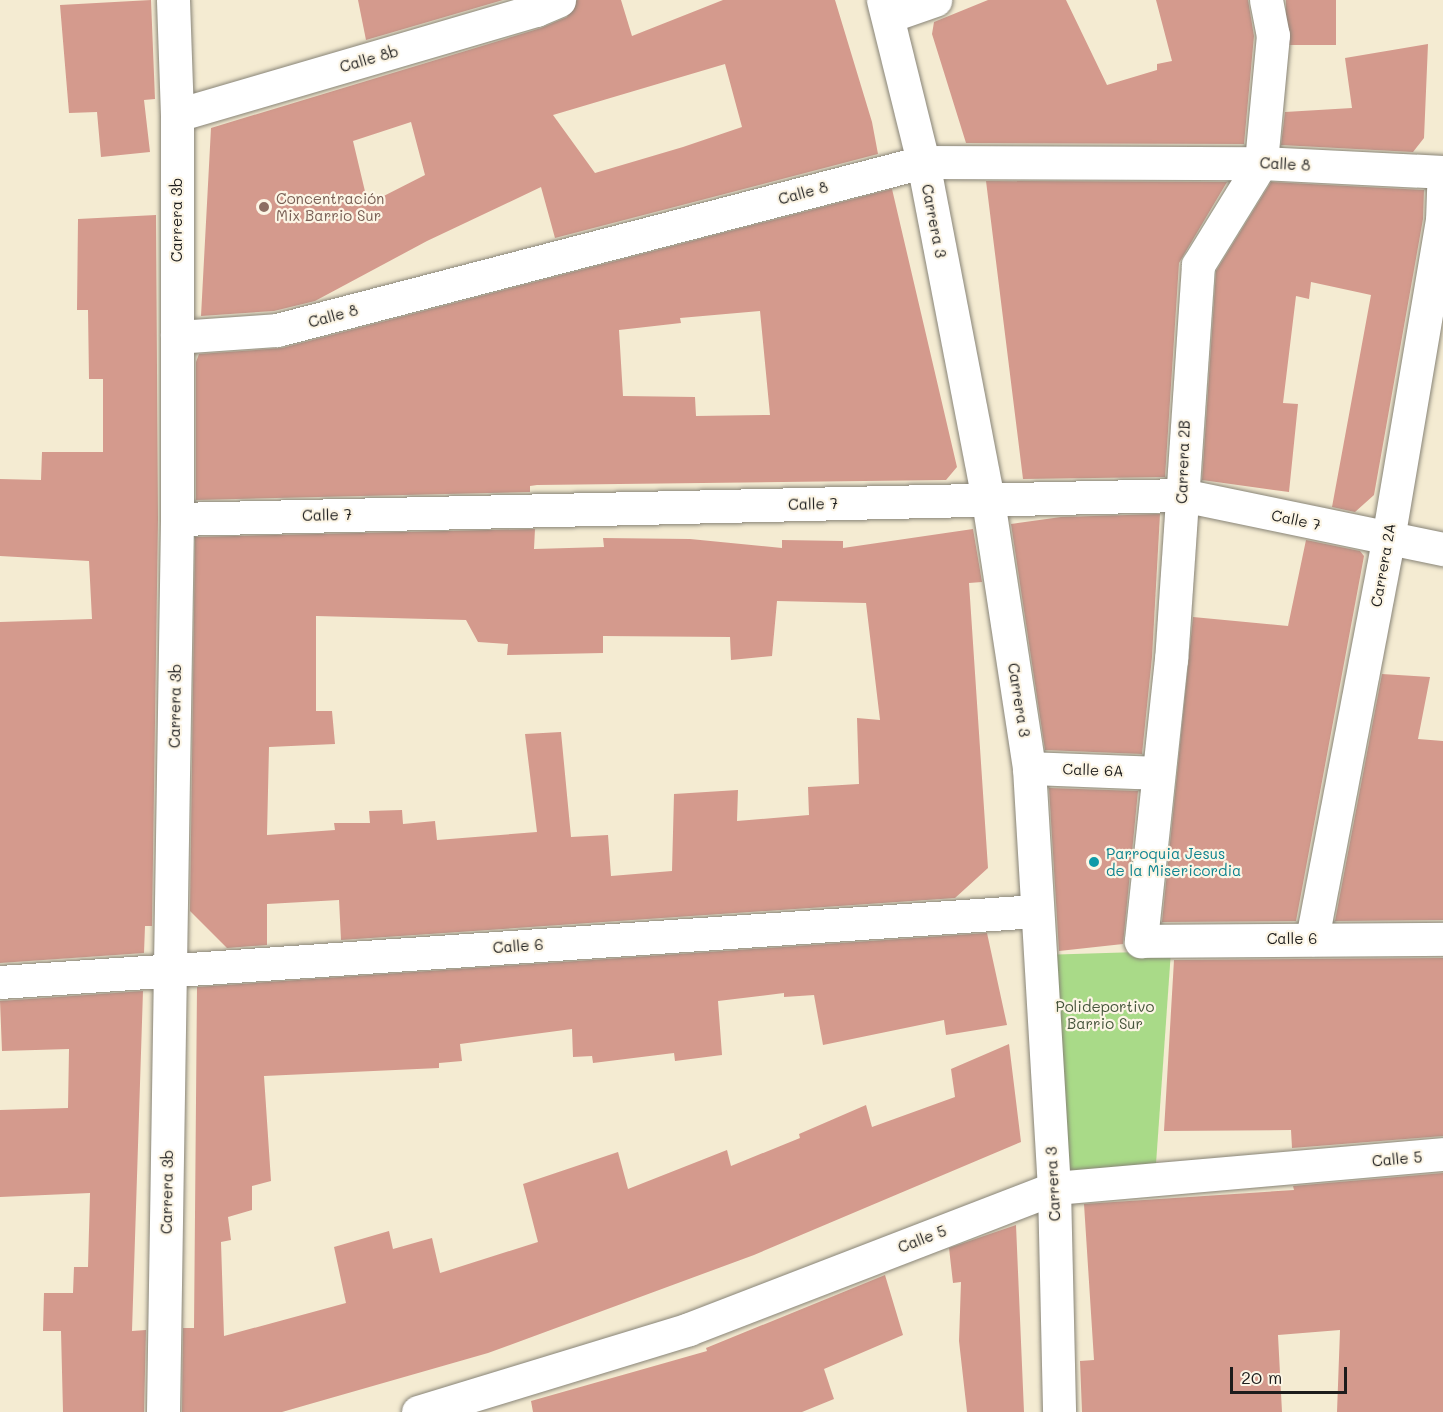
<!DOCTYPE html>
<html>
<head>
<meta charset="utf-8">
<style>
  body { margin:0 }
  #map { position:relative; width:1443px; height:1412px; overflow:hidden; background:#f4ebd2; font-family:Mali,sans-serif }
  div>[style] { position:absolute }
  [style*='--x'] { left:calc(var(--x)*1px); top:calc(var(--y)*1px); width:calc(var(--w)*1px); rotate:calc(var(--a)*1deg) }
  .green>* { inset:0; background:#a9da88 }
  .building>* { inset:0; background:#d49a8d; transform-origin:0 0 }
  .roads { filter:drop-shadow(0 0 2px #888477) drop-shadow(0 0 2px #888477) }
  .street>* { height:33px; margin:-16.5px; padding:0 16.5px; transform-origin:16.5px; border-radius:16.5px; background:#fff }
  .secondary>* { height:33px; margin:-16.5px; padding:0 16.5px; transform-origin:16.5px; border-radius:16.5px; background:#fff }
  .dots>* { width:16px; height:16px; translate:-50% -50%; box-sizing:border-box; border:3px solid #fcf5e5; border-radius:50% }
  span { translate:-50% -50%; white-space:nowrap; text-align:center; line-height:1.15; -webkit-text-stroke:4.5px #fcf5e5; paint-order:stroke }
  .street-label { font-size:15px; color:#1c1c1c }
  .education-label { font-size:15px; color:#785e54 }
  .left { translate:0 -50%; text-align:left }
  .culture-label { font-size:15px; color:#0d838f }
  .park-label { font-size:15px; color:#46553c }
  .scale { position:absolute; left:1230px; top:1367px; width:117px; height:27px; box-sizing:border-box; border:3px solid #1c1c1c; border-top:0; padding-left:8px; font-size:18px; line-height:21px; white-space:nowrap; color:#1c1c1c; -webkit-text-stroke:4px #fcf5e5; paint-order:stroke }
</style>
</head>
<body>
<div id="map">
  <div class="green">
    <div style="clip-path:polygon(1171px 951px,1155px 1178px,1054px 1187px,1041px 955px)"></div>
  </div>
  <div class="building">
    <div style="clip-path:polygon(151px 0,155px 99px,144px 100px,150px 152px,101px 157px,97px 112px,69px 113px,60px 5px)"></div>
    <div style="clip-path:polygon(358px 0,503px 0,366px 40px)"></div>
    <div style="clip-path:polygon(evenodd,577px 0,621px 0,632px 36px,723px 0,835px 0,872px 122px,878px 154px,555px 238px,541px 187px,427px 241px,315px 301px,274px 311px,201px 316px,211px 128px,541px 28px,567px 17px,577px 0,725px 64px,742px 127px,683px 147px,595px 173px,553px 115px,725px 64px,577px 0,411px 122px,425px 175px,368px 204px,353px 141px,411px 122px)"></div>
    <div style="clip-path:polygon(988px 0,1066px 0,1107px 85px,1157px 70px,1157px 64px,1172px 61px,1156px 0,1248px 0,1254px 36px,1244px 144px,966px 143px,932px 34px,934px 22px)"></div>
    <div style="left:1336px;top:0;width:45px;height:50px;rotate:90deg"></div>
    <div style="clip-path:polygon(1428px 44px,1424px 138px,1413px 152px,1281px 145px,1285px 112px,1352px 108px,1345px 58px)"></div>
    <div style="clip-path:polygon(986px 181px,1227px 182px,1179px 263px,1165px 477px,1023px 479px)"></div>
    <div style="clip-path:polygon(1271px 182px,1424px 190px,1423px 219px,1374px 495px,1355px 512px,1332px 507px,1371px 295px,1311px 282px,1309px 299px,1296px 296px,1283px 403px,1298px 404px,1289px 492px,1202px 480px,1216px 271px)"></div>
    <div style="clip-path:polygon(evenodd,892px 189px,957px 467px,946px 480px,537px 485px,530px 486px,530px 492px,196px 500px,196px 362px,199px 354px,282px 348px,892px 189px,760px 311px,770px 415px,696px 416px,695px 397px,623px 396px,619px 330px,681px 323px,680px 318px,760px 311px)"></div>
    <div style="clip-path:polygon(156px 215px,158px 519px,152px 926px,145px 926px,144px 953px,0 963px,0 622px,92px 619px,89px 561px,0 556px,0 479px,41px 480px,42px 452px,103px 452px,103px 379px,89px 379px,88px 310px,77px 310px,78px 219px)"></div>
    <div style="clip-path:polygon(1160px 514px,1152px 657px,1142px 754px,1045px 750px,1011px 524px,1061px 517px)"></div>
    <div style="clip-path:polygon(evenodd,535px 529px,534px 549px,604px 547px,603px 538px,690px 539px,782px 548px,782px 540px,843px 541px,843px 548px,973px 529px,982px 582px,969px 583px,988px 868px,955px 898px,341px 940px,339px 900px,267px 904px,267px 945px,227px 948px,190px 911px,195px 537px,535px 529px,777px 601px,866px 603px,880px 720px,857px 718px,859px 784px,808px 787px,809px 815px,737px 821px,738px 790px,674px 794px,672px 871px,611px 876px,608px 835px,571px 837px,561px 732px,525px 734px,537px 832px,437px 840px,435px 821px,403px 824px,402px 810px,369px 811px,370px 823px,334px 823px,335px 830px,267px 835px,269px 747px,335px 744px,332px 711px,316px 711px,316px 616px,466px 620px,478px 642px,508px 644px,507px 655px,603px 653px,603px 636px,730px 637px,731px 660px,772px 656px,777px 601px)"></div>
    <div style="clip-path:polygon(1306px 540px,1360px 551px,1364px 556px,1296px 921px,1162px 922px,1193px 617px,1288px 626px)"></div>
    <div style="clip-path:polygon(1382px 674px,1430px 677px,1418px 739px,1443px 741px,1443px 920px,1335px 921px)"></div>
    <div style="clip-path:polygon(1049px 788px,1138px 791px,1123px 944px,1059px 951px)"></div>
    <div style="clip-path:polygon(987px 933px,1007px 1025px,946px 1035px,944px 1020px,823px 1045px,814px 995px,784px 997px,784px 993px,718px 1001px,722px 1055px,675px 1061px,674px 1053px,593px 1063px,592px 1056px,573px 1057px,572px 1029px,460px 1044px,462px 1061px,439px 1063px,439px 1068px,264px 1076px,271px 1181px,252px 1186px,252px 1210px,228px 1217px,231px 1240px,221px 1242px,224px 1336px,346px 1303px,334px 1247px,389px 1231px,393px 1249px,432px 1238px,440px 1273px,538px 1242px,523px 1184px,618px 1152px,628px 1189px,727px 1150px,731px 1166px,800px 1138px,799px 1134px,866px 1105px,872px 1127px,955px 1097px,951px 1069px,1009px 1044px,1021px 1142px,754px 1255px,488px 1353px,282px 1412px,182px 1412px,183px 1328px,194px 1328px,197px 987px)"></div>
    <div style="clip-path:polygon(1443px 958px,1443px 1136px,1292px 1148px,1291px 1130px,1164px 1131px,1174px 960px)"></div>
    <div style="clip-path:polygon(143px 991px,132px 1331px,146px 1330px,144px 1412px,63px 1412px,61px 1331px,43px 1331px,44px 1293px,73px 1293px,74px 1267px,88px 1267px,90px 1193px,0 1197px,0 1110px,68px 1108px,69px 1049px,2px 1051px,0 1001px)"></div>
    <div style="clip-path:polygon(1443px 1173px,1443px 1412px,1337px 1412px,1340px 1330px,1278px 1335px,1282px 1412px,1082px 1412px,1080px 1361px,1094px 1360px,1084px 1204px,1294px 1190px,1293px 1186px)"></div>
    <div style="clip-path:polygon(1016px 1225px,1024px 1412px,967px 1412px,959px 1341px,961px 1282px,953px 1283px,949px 1248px)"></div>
    <div style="clip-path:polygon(885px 1275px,903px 1335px,824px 1369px,834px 1399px,802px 1412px,533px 1412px,531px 1401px,707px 1351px,706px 1348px)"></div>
  </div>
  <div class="roads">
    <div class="street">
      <div style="--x:1266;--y:0;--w:36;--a:79"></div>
      <div style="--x:1273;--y:35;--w:129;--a:95.4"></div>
      <div style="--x:1261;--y:163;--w:120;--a:121.7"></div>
      <div style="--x:1198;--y:265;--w:395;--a:93.9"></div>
      <div style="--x:1171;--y:659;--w:284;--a:96.1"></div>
      <div style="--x:1141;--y:941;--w:302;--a:-0.4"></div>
      <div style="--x:889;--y:16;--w:49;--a:-19.2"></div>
      <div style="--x:177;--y:115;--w:374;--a:-16.3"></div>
      <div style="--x:536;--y:10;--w:25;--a:-23"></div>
      <div style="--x:177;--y:337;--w:100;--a:-4"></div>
      <div style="--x:277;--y:330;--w:667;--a:-14.58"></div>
      <div style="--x:923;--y:162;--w:338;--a:0.2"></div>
      <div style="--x:1261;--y:163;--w:182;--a:2.8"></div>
      <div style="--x:177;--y:519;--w:1005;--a:-1.37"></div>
      <div style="--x:1182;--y:495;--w:267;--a:11.7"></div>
      <div style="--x:1029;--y:768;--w:128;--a:2.2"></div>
      <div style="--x:1312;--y:939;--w:407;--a:-79.2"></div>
      <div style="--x:1388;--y:539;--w:323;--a:-80.4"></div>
      <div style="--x:1442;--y:221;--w:32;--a:-88"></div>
      <div style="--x:0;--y:982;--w:1037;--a:-3.92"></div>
      <div style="--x:163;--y:1412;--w:893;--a:-89.1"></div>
      <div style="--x:177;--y:519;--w:404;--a:-90"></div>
      <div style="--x:177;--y:115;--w:115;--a:-92"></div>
      <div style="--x:418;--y:1412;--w:283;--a:-17"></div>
      <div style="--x:689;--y:1329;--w:391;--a:-21.1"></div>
      <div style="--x:1054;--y:1188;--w:390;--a:-5"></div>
    </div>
    <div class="secondary">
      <div style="--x:883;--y:0;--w:167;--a:76.1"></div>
      <div style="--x:923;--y:162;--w:344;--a:79.1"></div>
      <div style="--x:988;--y:500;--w:271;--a:81.3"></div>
      <div style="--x:1029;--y:768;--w:421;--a:86.6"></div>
      <div style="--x:1054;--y:1188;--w:224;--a:88.7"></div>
    </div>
  </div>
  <div class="dots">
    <div style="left:264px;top:207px;background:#8d6e63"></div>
    <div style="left:1094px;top:862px;background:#0f9aa8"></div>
  </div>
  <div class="street-label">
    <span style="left:369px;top:59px;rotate:-16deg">Calle 8b</span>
    <span style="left:1285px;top:164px;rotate:3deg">Calle 8</span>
    <span style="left:803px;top:193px;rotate:-15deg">Calle 8</span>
    <span style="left:177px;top:220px;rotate:-90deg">Carrera 3b</span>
    <span style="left:934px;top:221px;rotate:79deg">Carrera 3</span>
    <span style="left:333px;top:316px;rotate:-15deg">Calle 8</span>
    <span style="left:1183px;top:462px;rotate:-88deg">Carrera 2B</span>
    <span style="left:813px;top:504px;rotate:-1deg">Calle 7</span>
    <span style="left:327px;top:515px;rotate:-1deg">Calle 7</span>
    <span style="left:1296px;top:520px;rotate:12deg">Calle 7</span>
    <span style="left:1383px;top:565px;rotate:-80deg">Carrera 2A</span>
    <span style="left:1019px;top:700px;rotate:81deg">Carrera 3</span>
    <span style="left:175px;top:706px;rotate:-89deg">Carrera 3b</span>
    <span style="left:1093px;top:770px;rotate:2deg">Calle 6A</span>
    <span style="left:1292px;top:939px">Calle 6</span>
    <span style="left:518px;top:946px;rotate:-4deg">Calle 6</span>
    <span style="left:1397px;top:1159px;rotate:-5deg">Calle 5</span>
    <span style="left:1053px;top:1184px;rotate:-93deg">Carrera 3</span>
    <span style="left:167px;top:1192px;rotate:-89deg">Carrera 3b</span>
    <span style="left:922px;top:1239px;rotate:-21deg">Calle 5</span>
  </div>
  <div class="education-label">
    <span class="left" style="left:276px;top:207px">Concentración<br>Mix Barrio Sur</span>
  </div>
  <div class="culture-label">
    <span class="left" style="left:1106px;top:862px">Parroquia Jesus<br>de la Misericordia</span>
  </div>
  <div class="park-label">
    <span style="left:1105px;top:1015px">Polideportivo<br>Barrio Sur</span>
  </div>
  <div class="scale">20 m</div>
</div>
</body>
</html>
